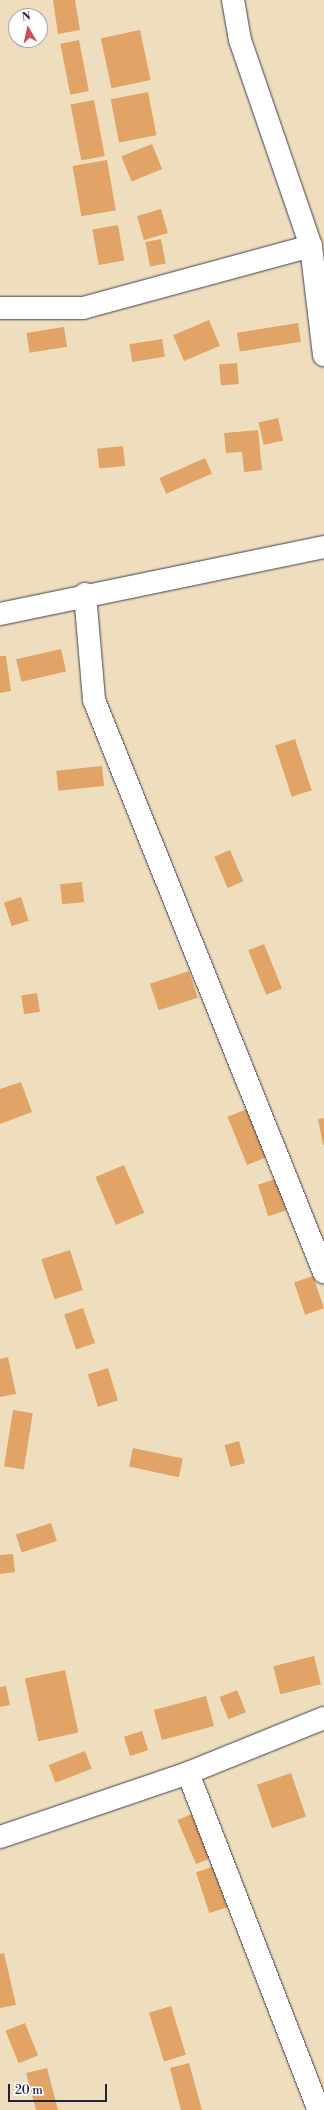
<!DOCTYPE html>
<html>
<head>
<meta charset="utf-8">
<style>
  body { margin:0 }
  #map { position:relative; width:324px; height:2110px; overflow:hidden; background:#efdebd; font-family:"Libre Bodoni",serif }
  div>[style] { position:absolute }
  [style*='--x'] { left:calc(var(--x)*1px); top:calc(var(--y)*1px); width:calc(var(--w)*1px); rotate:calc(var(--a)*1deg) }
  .building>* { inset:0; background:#e2a466; transform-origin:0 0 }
  .roads { filter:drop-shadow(0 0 1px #413e4e) drop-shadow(0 0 1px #413e4e) }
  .minor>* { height:22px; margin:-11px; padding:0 11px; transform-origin:11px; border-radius:11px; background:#fff }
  span { translate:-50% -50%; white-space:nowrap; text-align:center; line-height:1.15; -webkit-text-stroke:4px #fff; paint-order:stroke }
  .north { position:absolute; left:8px; top:8px; width:40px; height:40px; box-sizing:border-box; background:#fff; border:1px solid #a7a7b1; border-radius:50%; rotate:351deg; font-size:11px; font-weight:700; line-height:16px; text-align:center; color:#22223b }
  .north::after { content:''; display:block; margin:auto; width:14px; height:18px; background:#d1495b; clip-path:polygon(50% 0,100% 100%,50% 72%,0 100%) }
  .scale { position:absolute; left:8px; top:2084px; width:99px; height:18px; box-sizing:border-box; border:2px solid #22223b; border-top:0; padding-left:5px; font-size:12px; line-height:14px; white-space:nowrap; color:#22223b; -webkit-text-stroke:3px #fff; paint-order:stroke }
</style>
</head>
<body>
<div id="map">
  <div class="building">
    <div style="clip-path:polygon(53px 0,75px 0,80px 30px,58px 34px)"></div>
    <div style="left:140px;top:30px;width:51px;height:40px;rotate:78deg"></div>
    <div style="left:79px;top:40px;width:52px;height:19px;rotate:79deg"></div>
    <div style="left:148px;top:92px;width:44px;height:38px;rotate:79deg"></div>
    <div style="left:94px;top:100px;width:57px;height:24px;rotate:79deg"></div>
    <div style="left:152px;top:144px;width:27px;height:33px;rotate:68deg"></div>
    <div style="left:107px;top:160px;width:51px;height:35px;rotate:80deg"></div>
    <div style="left:161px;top:209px;width:25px;height:25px;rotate:74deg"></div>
    <div style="left:118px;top:225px;width:36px;height:26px;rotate:80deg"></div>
    <div style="left:161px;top:239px;width:25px;height:16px;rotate:79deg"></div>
    <div style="left:209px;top:320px;width:28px;height:39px;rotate:67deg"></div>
    <div style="left:298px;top:323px;width:19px;height:62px;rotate:81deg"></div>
    <div style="left:64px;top:327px;width:20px;height:38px;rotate:81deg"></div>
    <div style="left:162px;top:339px;width:18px;height:33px;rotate:81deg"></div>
    <div style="left:237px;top:363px;width:21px;height:18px;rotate:85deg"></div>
    <div style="left:278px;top:418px;width:23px;height:20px;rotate:77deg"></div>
    <div style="clip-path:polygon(258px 430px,262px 470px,244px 472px,242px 452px,226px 453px,224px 433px)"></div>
    <div style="left:123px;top:446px;width:20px;height:26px;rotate:84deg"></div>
    <div style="left:205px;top:458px;width:17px;height:50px;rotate:66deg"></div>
    <div style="left:61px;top:649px;width:23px;height:46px;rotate:77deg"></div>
    <div style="clip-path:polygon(0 656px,6px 656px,11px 691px,0 693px)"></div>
    <div style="left:295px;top:739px;width:54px;height:21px;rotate:72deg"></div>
    <div style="left:102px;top:766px;width:20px;height:46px;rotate:84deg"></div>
    <div style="left:230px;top:850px;width:34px;height:17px;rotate:67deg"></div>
    <div style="left:82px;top:882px;width:20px;height:22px;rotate:84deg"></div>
    <div style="left:21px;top:897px;width:25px;height:18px;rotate:72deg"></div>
    <div style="left:264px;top:944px;width:48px;height:17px;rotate:68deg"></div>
    <div style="left:189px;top:971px;width:28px;height:41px;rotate:72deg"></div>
    <div style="left:37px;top:993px;width:19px;height:16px;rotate:81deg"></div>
    <div style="clip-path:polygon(21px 1082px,32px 1112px,0 1124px,0 1089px)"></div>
    <div style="left:247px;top:1109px;width:52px;height:21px;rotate:68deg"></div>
    <div style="clip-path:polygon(324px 1118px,324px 1145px,323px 1145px,318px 1119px)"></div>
    <div style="left:124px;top:1165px;width:52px;height:31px;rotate:67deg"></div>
    <div style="left:276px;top:1179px;width:33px;height:19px;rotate:72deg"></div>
    <div style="left:70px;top:1250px;width:42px;height:30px;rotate:72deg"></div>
    <div style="left:313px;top:1276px;width:34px;height:20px;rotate:71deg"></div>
    <div style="left:83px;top:1308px;width:37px;height:20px;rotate:71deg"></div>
    <div style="clip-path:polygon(8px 1357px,16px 1394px,0 1397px,0 1359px)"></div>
    <div style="left:108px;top:1368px;width:34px;height:21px;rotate:73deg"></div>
    <div style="left:13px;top:1410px;width:20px;height:57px;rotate:9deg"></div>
    <div style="left:239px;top:1441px;width:23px;height:15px;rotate:75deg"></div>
    <div style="left:133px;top:1448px;width:51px;height:19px;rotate:12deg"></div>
    <div style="left:51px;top:1523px;width:19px;height:37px;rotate:72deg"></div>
    <div style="clip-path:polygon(13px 1554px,15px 1572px,0 1574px,0 1555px)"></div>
    <div style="left:314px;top:1656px;width:29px;height:42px;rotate:76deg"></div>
    <div style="left:65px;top:1670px;width:64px;height:41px;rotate:78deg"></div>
    <div style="clip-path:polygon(6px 1686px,10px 1705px,0 1707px,0 1687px)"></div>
    <div style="left:237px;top:1690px;width:24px;height:19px;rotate:68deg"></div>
    <div style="left:206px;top:1696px;width:31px;height:54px;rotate:75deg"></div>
    <div style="left:142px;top:1731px;width:20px;height:19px;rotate:72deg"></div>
    <div style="left:85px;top:1751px;width:19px;height:39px;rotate:69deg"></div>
    <div style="left:291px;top:1773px;width:46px;height:36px;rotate:71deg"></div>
    <div style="left:194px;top:1813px;width:48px;height:18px;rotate:67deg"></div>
    <div style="left:215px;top:1866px;width:43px;height:20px;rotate:72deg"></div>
    <div style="clip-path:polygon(4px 1953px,16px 2005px,0 2008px,0 1954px)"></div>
    <div style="left:171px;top:2006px;width:51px;height:23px;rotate:73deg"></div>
    <div style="left:25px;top:2023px;width:35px;height:21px;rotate:68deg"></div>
    <div style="clip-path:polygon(189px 2063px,202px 2110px,181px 2110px,170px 2068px)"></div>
    <div style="clip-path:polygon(47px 2068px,58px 2110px,36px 2110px,26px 2073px)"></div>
  </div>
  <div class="roads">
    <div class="minor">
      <div style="--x:233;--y:0;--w:41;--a:80.1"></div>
      <div style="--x:240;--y:40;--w:218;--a:71"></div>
      <div style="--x:311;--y:246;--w:110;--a:83.2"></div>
      <div style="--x:0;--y:308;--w:83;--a:0"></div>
      <div style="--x:83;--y:308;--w:236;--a:-15.2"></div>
      <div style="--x:85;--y:594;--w:106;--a:85.1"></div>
      <div style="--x:94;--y:700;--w:617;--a:68.1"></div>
      <div style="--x:0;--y:614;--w:331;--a:-11.7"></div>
      <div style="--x:188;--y:1773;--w:362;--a:68.8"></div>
      <div style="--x:0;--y:1837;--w:199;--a:-18.8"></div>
      <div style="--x:188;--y:1773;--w:147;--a:-22"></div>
    </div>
  </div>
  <div class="north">N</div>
  <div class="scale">20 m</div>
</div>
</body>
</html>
